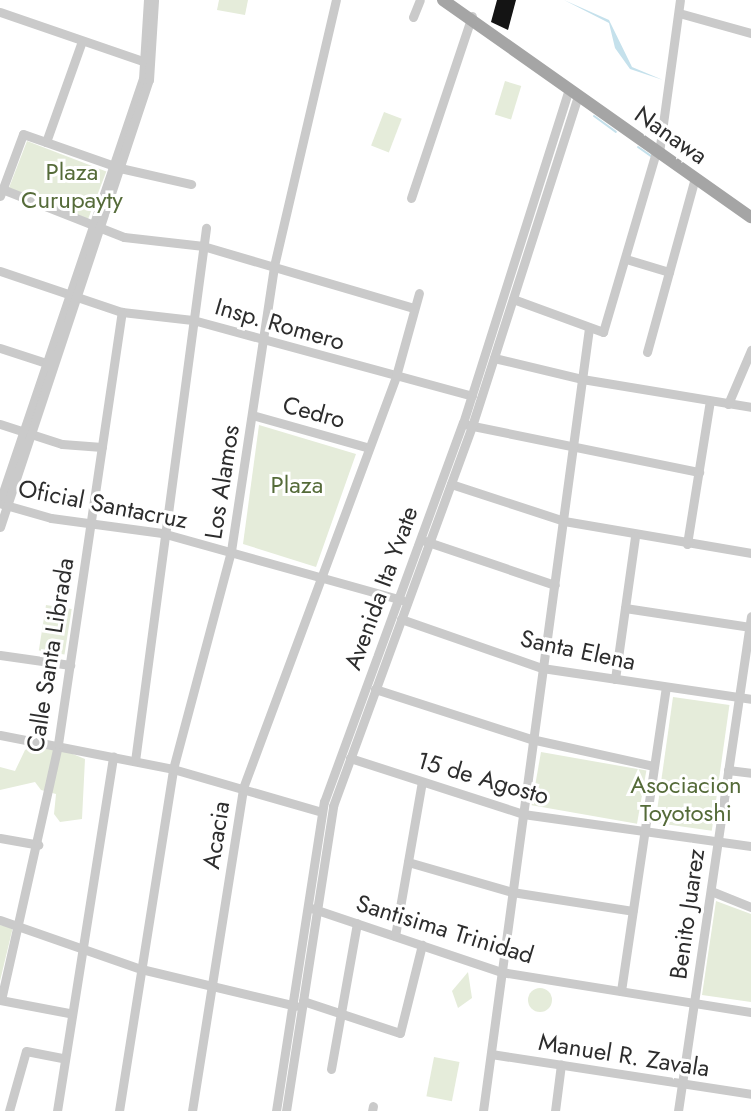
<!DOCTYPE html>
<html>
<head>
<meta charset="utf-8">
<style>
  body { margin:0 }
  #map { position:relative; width:751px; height:1111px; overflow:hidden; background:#fff; font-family:Jost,sans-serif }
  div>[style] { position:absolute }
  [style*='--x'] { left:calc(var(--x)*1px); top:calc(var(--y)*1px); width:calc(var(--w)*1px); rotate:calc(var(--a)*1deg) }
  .green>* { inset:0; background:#e5ecda; transform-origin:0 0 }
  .round { border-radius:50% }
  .water>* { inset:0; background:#c5e1ec }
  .stream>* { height:2px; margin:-1px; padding:0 1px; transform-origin:1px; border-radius:1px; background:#c5e1ec }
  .building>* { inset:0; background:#141414 }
  .minor>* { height:9px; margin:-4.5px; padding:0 4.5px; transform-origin:4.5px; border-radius:4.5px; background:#cacaca }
  .major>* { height:12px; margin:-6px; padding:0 6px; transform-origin:6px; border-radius:6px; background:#a5a5a5 }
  span { translate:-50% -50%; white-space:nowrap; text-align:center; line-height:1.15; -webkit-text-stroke:6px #fff; paint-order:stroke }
  .street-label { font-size:24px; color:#2d2d2d }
  .park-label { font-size:24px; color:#556b39 }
</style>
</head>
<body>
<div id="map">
  <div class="green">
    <div style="clip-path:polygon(219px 0,248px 0,245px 15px,217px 10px)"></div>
    <div style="left:505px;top:81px;width:17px;height:35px;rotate:17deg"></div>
    <div style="left:384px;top:112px;width:19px;height:36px;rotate:21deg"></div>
    <div style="left:27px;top:141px;width:85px;height:51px;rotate:21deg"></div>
    <div style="clip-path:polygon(259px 425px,356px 454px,316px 567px,243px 544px)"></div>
    <div style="left:46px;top:605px;width:26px;height:46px;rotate:9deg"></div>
    <div style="left:673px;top:697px;width:57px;height:127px;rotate:8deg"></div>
    <div style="clip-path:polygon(41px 741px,85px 759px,82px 819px,60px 822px,54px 814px,56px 794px,41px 790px,35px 782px,0 790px,0 767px,15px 771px,25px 750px)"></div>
    <div style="left:541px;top:752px;width:107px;height:54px;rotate:10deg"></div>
    <div style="clip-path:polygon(716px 901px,751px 914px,751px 1002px,702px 995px)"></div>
    <div style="clip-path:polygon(0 925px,13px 927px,0 981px)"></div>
    <div style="clip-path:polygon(468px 972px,472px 998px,458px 1008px,452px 991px)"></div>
    <div class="round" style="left:528px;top:988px;width:24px;height:24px"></div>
    <div style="left:434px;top:1057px;width:26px;height:40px;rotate:11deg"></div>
  </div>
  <div class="water">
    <div style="clip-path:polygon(564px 0,609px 20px,632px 67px,663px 80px,630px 69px,615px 48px,609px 23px)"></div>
  </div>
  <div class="stream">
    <div style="--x:594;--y:116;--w:27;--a:36"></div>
    <div style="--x:638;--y:147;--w:16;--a:35"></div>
  </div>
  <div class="building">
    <div style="clip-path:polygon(497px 0,516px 0,508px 30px,491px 22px)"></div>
  </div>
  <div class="minor">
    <div style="--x:0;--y:12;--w:157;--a:19"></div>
    <div style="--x:679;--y:13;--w:75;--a:15.5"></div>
    <div style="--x:413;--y:17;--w:18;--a:-68"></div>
    <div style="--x:46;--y:142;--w:107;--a:-70.4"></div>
    <div style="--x:659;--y:153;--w:154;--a:-82.2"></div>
    <div style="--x:2;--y:189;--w:131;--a:21.5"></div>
    <div style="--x:124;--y:237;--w:80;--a:6.5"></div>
    <div style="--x:203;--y:246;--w:220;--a:16.4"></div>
    <div style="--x:0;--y:196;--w:66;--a:-69.6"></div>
    <div style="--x:23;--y:134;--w:103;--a:19.3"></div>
    <div style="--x:120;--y:168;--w:73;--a:12.7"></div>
    <div style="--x:411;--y:198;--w:192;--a:-71.5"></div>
    <div style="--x:626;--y:259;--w:45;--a:16.8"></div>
    <div style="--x:0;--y:271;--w:129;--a:18.6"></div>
    <div style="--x:122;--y:312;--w:71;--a:6.4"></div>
    <div style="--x:193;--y:320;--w:289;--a:15.2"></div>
    <div style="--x:513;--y:299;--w:96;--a:20.1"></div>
    <div style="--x:603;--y:332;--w:188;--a:-73.6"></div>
    <div style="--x:0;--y:348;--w:55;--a:18.1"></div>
    <div style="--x:647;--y:352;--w:180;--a:-74.6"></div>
    <div style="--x:494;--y:358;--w:90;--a:13.4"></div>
    <div style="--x:582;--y:379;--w:171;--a:9.4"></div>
    <div style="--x:728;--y:404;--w:59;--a:-66.9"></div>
    <div style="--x:252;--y:415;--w:118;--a:15.7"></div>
    <div style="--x:0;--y:424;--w:65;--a:17.9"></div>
    <div style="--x:62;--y:444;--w:40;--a:4.3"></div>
    <div style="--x:468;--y:425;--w:236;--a:11.5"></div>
    <div style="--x:451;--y:484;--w:119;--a:18.1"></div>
    <div style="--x:564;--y:521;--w:190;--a:9.7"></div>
    <div style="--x:0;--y:501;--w:446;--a:-71.3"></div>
    <div style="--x:143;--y:79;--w:79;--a:-86.4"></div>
    <div style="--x:2;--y:504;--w:51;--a:15.9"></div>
    <div style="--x:51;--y:518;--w:112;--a:7.7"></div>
    <div style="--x:162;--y:533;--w:249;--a:15.6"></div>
    <div style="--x:0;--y:527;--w:471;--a:-71.6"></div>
    <div style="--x:149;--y:80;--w:80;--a:-86.4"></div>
    <div style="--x:425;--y:541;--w:137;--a:18.7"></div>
    <div style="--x:687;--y:544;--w:145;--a:-80.9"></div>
    <div style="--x:625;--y:608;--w:127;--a:8.6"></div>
    <div style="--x:401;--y:619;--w:149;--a:19.2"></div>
    <div style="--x:542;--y:668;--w:211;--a:8.4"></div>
    <div style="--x:0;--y:655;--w:71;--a:8.1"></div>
    <div style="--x:615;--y:679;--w:144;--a:-82"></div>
    <div style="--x:375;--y:689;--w:164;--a:17.8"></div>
    <div style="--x:531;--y:739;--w:126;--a:12.4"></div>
    <div style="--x:0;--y:735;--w:176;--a:11.1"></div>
    <div style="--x:173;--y:769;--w:155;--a:16.1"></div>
    <div style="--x:350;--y:758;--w:182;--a:17.9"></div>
    <div style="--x:523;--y:814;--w:230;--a:8"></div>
    <div style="--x:135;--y:761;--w:538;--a:-82.41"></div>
    <div style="--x:728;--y:770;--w:23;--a:7"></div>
    <div style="--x:0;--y:838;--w:39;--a:10"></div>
    <div style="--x:408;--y:862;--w:108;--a:16.1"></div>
    <div style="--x:512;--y:892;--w:122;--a:8.9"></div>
    <div style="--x:711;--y:891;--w:43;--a:21.8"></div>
    <div style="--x:311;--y:908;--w:200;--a:18.6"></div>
    <div style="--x:501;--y:972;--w:253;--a:9.1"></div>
    <div style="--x:0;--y:920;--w:149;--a:19.2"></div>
    <div style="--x:141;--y:969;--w:159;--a:13.4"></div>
    <div style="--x:395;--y:936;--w:156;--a:-80.1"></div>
    <div style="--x:621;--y:991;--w:307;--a:-81.6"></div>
    <div style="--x:0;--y:1000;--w:70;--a:10.7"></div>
    <div style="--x:1;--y:1000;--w:262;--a:-77.4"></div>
    <div style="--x:58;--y:744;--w:437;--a:-81.6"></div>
    <div style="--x:303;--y:1001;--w:102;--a:18.3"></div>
    <div style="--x:400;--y:1033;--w:91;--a:-76"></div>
    <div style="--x:491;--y:1054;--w:263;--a:8.7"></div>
    <div style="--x:331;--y:1069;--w:148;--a:-79.9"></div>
    <div style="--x:9;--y:1111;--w:62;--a:-74.2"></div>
    <div style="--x:26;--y:1051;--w:38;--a:11"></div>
    <div style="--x:57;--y:1111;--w:359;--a:-81"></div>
    <div style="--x:119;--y:1111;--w:346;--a:-81"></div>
    <div style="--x:173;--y:769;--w:226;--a:-75.1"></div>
    <div style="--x:231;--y:551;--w:288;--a:-81.4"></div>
    <div style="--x:274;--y:266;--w:273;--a:-76.9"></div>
    <div style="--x:192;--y:1111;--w:327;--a:-81"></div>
    <div style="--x:243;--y:788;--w:439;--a:-69.6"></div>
    <div style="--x:396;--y:376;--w:86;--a:-74.5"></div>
    <div style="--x:276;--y:1111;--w:313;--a:-81.2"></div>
    <div style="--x:324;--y:802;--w:404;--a:-69.9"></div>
    <div style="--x:463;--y:423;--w:350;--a:-72.4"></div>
    <div style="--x:286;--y:1111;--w:309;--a:-81.2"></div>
    <div style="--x:333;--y:806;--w:405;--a:-69.9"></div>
    <div style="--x:472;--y:426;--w:347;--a:-72.2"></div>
    <div style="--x:372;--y:1111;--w:5;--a:-79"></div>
    <div style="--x:483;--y:1111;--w:790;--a:-82.29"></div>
    <div style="--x:555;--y:1111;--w:47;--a:-82.7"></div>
    <div style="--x:678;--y:1111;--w:500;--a:-81.61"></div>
  </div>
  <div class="major">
    <div style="--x:443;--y:0;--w:377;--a:35.2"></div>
  </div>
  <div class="street-label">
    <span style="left:671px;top:135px;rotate:35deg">Nanawa</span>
    <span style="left:280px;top:324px;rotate:16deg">Insp. Romero</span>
    <span style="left:314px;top:412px;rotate:15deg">Cedro</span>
    <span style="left:222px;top:482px;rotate:-81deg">Los Alamos</span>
    <span style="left:103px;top:504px;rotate:11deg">Oficial Santacruz</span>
    <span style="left:381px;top:588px;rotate:-70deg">Avenida Ita Yvate</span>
    <span style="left:578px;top:650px;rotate:12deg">Santa Elena</span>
    <span style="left:50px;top:655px;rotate:-81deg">Calle Santa Librada</span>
    <span style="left:483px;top:778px;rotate:16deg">15 de Agosto</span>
    <span style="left:216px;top:835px;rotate:-81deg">Acacia</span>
    <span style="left:687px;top:914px;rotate:-82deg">Benito Juarez</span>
    <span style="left:445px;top:929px;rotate:17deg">Santisima Trinidad</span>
    <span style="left:624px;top:1055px;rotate:9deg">Manuel R. Zavala</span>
  </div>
  <div class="park-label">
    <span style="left:72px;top:186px">Plaza<br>Curupayty</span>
    <span style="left:297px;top:485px">Plaza</span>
    <span style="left:686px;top:799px">Asociacion<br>Toyotoshi</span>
  </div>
</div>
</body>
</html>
